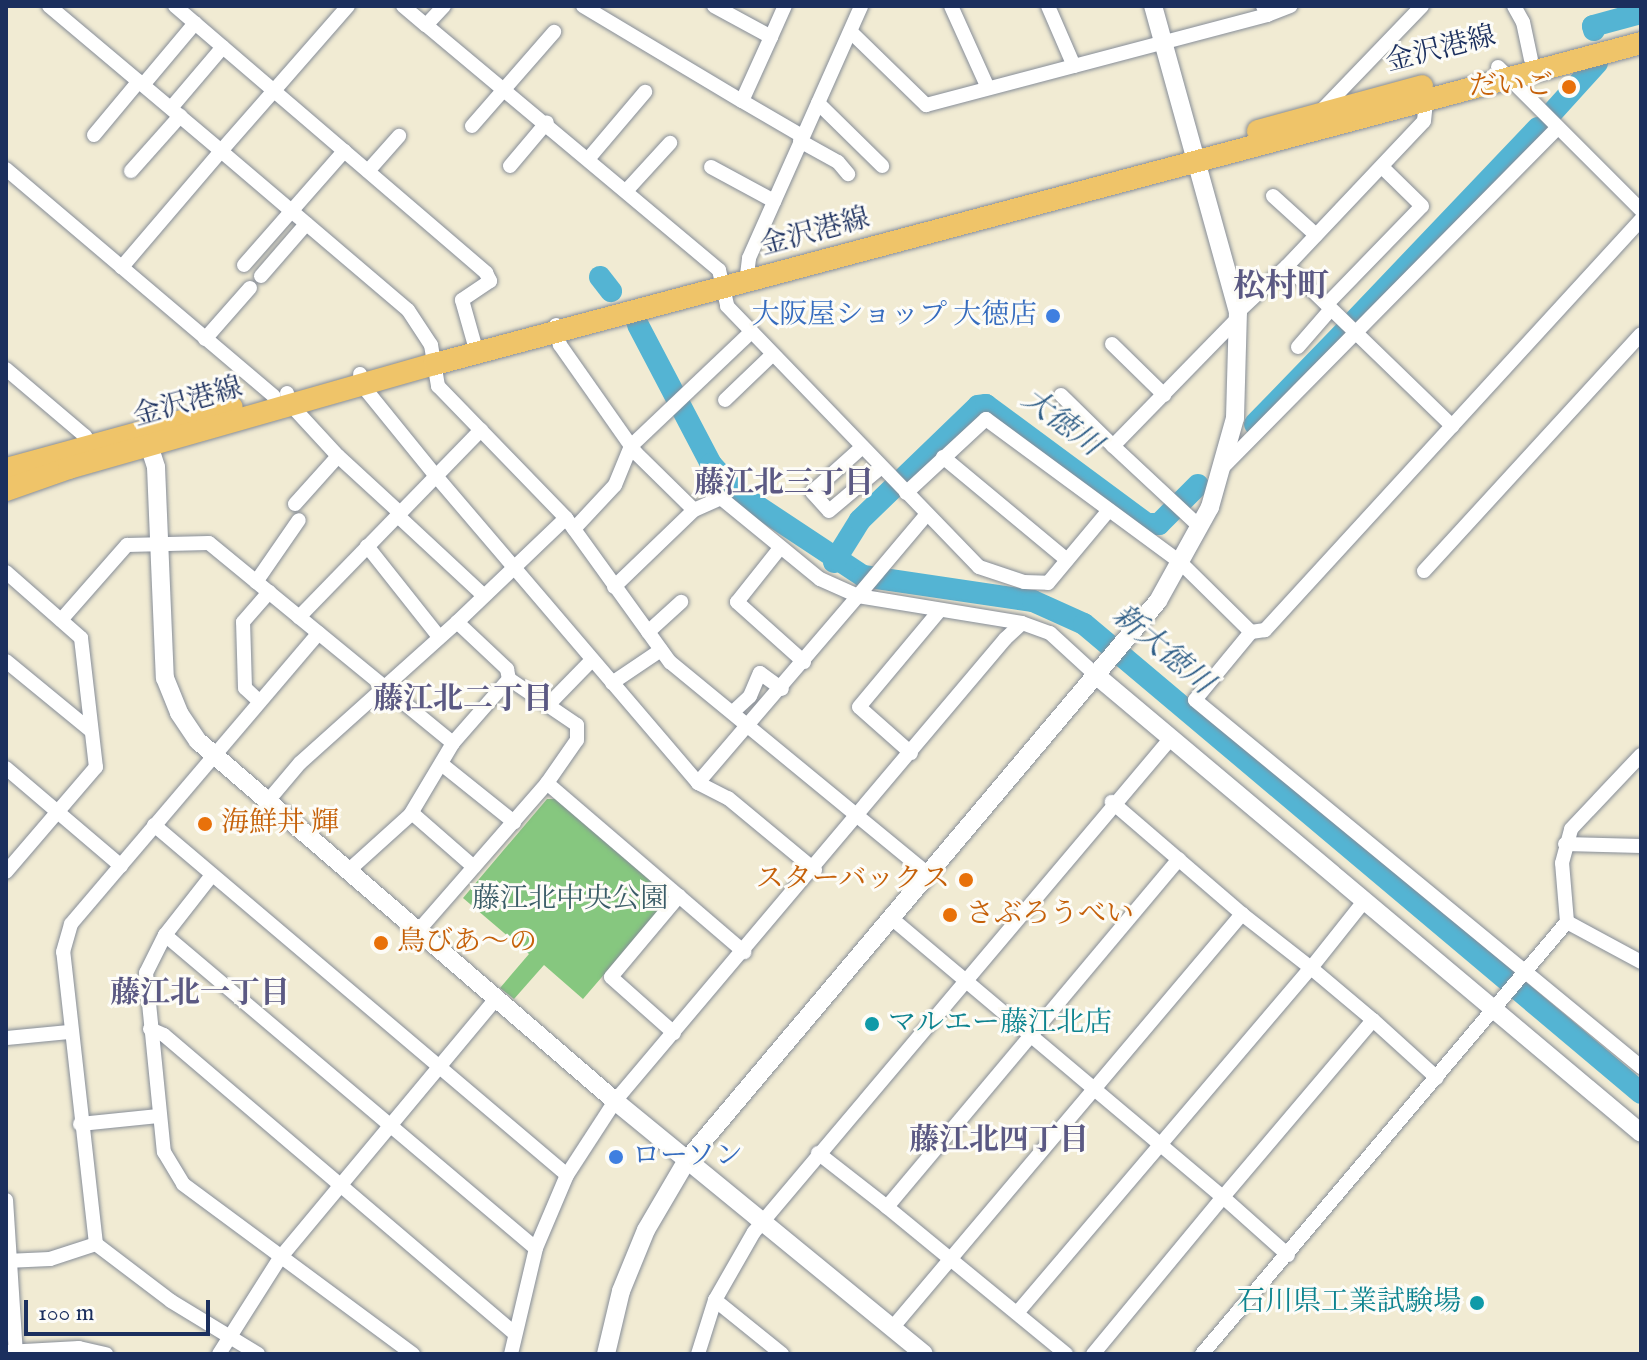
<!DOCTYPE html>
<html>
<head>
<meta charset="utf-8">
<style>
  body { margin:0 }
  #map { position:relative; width:1647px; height:1360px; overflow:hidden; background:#f1ebd3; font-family:"IM FELL English","Noto Serif JP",serif }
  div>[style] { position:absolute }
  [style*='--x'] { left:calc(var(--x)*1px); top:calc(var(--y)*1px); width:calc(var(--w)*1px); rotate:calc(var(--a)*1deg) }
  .green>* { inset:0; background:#86c77f }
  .river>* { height:22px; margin:-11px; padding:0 11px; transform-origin:11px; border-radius:11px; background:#54b4d3 }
  .roads { filter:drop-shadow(0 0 2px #868d98) drop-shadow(0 0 2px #868d98) }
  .minor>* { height:14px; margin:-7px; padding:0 7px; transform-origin:7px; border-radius:7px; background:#fff }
  .tertiary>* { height:18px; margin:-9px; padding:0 9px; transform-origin:9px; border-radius:9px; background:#fff }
  .primary>* { height:22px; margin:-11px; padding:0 11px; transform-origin:11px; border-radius:11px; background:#efc469 }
  .dots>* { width:22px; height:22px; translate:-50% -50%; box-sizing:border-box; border:4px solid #fdfcf7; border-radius:50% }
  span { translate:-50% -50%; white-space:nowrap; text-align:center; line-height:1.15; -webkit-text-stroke:6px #fdfcf7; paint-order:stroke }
  .street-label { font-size:28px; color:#1b2f5e }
  .food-label { font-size:28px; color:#c56008 }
  .right { translate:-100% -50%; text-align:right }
  .left { translate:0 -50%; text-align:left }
  .shop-label { font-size:28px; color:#366cbe }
  .park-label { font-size:28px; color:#3b5d68 }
  .culture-label { font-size:28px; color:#0d838f }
  .water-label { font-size:30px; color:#2f5e87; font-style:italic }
  .neighbourhood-label { font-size:30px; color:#5b5983; font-weight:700 }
  .quarter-label { font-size:32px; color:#5b5983; font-weight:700 }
  .frame { position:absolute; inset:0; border:8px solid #1b2f5e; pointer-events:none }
  .scale { position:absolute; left:24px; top:1300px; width:186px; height:36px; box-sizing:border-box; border:4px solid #1b2f5e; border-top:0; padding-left:10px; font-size:24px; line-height:28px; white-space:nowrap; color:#1b2f5e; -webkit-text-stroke:6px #fdfcf7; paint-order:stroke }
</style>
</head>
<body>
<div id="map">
  <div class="green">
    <div style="clip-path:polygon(547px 799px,555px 799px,666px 892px,668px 900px,583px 999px,544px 965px,514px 999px,500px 988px,529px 954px,463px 898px)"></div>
  </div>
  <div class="river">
    <div style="--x:1594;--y:30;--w:4;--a:-104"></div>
    <div style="--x:1593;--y:26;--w:50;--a:-15.2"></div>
    <div style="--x:1550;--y:115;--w:70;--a:-47.9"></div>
    <div style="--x:600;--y:277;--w:18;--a:52"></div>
    <div style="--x:1355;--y:320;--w:265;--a:-46.4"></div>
    <div style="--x:638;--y:325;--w:157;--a:62.3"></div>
    <div style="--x:711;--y:464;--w:38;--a:48"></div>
    <div style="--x:736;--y:492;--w:152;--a:33.5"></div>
    <div style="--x:863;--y:576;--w:172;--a:8.4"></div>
    <div style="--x:1033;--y:601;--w:56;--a:24.3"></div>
    <div style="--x:1084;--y:624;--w:728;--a:40.1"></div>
    <div style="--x:1255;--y:424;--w:131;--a:-45.9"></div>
    <div style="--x:834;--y:562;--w:49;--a:-58.2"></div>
    <div style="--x:860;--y:520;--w:164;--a:-44"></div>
    <div style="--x:978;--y:406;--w:8;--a:-7"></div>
    <div style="--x:986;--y:405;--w:200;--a:36.5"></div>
    <div style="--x:1147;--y:524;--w:12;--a:0"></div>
    <div style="--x:1159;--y:524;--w:55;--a:-45"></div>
  </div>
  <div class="roads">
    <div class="minor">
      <div style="--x:49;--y:6;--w:225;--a:40.1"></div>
      <div style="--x:221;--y:151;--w:153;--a:130.5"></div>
      <div style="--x:175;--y:6;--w:410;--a:40.6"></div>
      <div style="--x:486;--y:273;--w:9;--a:63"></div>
      <div style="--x:490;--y:281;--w:34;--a:146"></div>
      <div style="--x:462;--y:300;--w:55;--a:74.2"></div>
      <div style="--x:348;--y:6;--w:193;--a:131.2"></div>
      <div style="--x:221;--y:151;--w:245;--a:40.4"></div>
      <div style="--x:408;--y:310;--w:42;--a:56.7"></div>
      <div style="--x:431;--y:345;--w:42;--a:80.3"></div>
      <div style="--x:438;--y:386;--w:184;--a:45.9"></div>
      <div style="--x:566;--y:518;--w:151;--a:136.3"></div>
      <div style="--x:457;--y:622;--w:69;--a:43.2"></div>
      <div style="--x:507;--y:669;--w:10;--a:79"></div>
      <div style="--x:509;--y:679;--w:85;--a:131.2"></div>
      <div style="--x:453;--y:743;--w:84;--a:120.8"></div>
      <div style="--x:410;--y:815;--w:84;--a:137.9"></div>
      <div style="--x:403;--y:6;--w:30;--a:40"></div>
      <div style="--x:444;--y:6;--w:26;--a:133"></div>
      <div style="--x:426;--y:25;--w:382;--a:39.9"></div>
      <div style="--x:719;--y:270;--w:37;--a:77"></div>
      <div style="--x:727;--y:306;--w:363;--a:46"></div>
      <div style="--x:979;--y:567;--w:47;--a:18.4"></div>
      <div style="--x:1024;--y:582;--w:24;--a:2"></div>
      <div style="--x:1048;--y:583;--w:95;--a:-50.1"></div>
      <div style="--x:583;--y:6;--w:185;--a:30.9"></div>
      <div style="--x:714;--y:6;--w:65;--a:28.5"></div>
      <div style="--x:771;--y:37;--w:70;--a:114.4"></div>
      <div style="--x:742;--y:101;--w:69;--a:30.3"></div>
      <div style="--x:951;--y:6;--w:90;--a:65.7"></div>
      <div style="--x:1048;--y:6;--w:65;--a:66.6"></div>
      <div style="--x:1074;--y:66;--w:200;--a:-14.8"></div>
      <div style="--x:1267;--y:15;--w:10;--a:-114"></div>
      <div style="--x:1514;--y:6;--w:18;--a:61"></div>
      <div style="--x:1523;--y:22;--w:38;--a:78"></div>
      <div style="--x:1267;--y:15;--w:25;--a:-21"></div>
      <div style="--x:851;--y:32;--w:105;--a:44.2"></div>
      <div style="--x:926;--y:105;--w:153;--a:-14.8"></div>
      <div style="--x:771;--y:37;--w:34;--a:-66"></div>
      <div style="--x:1498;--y:67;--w:202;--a:45"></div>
      <div style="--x:143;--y:85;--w:81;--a:-50"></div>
      <div style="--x:818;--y:103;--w:90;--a:44.5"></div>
      <div style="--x:171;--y:108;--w:80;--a:-49.6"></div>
      <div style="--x:1320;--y:112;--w:147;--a:-46.1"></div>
      <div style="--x:472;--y:126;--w:125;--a:-48.9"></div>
      <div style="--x:94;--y:135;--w:70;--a:-50.2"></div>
      <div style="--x:800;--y:141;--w:43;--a:28.9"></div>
      <div style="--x:838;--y:162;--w:16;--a:50"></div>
      <div style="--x:589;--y:158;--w:87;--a:-49.7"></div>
      <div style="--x:510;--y:166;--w:57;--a:-49.9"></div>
      <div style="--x:711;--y:167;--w:72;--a:28.4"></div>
      <div style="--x:6;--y:169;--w:351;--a:40.3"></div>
      <div style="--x:131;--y:171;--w:74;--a:-48.3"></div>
      <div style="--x:368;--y:171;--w:47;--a:-48.5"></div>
      <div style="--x:627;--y:190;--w:64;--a:-47.5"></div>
      <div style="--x:1273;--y:196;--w:58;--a:42.2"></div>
      <div style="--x:244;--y:265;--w:152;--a:-48.7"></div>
      <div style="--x:1287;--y:266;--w:199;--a:-46.6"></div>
      <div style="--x:1424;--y:121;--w:28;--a:-84"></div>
      <div style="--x:261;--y:276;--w:69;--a:-49.1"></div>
      <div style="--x:746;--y:283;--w:25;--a:-83"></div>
      <div style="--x:749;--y:258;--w:276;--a:-66"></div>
      <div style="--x:1327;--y:304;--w:136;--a:-45.9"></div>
      <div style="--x:1422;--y:206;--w:54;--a:-135.7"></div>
      <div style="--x:1238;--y:312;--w:67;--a:-43.2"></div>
      <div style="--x:1287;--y:266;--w:230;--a:44.1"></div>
      <div style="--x:1452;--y:426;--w:277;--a:132.5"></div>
      <div style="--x:1265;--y:630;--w:14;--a:172"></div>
      <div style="--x:556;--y:325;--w:20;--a:79"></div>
      <div style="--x:560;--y:345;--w:132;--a:54.9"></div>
      <div style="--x:636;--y:453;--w:81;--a:44.5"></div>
      <div style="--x:694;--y:510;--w:30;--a:-24"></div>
      <div style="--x:721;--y:498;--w:128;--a:39.3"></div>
      <div style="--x:820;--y:579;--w:42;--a:24.1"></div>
      <div style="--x:858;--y:596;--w:246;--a:130.6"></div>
      <div style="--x:698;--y:783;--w:34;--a:27"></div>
      <div style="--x:728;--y:798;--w:113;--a:39.6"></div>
      <div style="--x:205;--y:339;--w:68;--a:-48.6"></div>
      <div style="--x:1112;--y:344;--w:73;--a:44.4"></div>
      <div style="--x:1298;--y:347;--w:50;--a:-49"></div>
      <div style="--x:6;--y:369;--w:104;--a:40.3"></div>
      <div style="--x:85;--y:436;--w:9;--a:72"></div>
      <div style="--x:360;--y:374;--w:11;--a:80"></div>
      <div style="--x:362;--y:385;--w:117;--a:50.9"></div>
      <div style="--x:436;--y:476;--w:404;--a:49.5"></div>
      <div style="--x:287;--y:393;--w:11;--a:75"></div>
      <div style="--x:290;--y:404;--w:71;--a:47.3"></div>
      <div style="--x:338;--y:456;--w:83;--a:42.6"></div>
      <div style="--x:1061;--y:395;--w:73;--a:44.4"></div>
      <div style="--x:725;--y:400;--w:65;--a:-43.8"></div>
      <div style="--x:1452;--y:426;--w:280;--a:-47.5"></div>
      <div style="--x:860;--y:449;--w:64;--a:138.1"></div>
      <div style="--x:812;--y:492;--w:25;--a:48"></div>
      <div style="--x:829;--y:511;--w:67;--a:-40.1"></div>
      <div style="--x:943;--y:457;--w:161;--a:39.7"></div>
      <div style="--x:1224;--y:466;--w:473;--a:-45.4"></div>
      <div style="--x:906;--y:493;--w:109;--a:-42.8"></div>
      <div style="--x:986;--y:419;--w:242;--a:36.4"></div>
      <div style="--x:1181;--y:563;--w:98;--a:44.6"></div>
      <div style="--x:1251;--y:632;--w:88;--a:129.5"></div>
      <div style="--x:1195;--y:700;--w:578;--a:39.45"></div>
      <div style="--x:295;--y:504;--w:64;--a:-48.1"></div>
      <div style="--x:927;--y:514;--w:107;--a:130.1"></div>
      <div style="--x:858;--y:596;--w:166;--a:9.3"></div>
      <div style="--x:397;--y:515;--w:117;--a:42.9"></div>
      <div style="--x:566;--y:518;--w:178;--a:54.2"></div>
      <div style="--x:670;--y:662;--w:333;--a:39.4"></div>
      <div style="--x:1200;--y:527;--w:119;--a:-137"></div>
      <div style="--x:1113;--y:446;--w:179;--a:-45.7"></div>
      <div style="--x:574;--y:529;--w:60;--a:-47"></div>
      <div style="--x:615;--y:485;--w:42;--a:-67.7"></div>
      <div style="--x:631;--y:446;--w:166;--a:-43.5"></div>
      <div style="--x:367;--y:546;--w:116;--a:51.6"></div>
      <div style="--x:780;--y:548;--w:69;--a:128.5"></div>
      <div style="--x:737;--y:602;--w:90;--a:41.8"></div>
      <div style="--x:1424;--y:571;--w:321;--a:-47.5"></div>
      <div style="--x:6;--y:572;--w:100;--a:41.3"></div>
      <div style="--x:81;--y:638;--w:130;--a:83.4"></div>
      <div style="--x:96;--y:767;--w:138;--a:130.6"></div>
      <div style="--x:256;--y:582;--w:75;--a:-55.3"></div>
      <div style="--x:614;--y:587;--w:111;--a:-43.9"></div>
      <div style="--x:299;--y:617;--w:199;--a:39.3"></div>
      <div style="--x:61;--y:620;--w:100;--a:-48.7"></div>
      <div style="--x:127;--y:545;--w:82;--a:-1.4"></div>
      <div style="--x:209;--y:543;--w:117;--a:39.4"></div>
      <div style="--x:299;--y:617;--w:261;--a:-45.8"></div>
      <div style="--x:648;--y:632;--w:45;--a:-42.3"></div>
      <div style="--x:6;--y:661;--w:109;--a:39.4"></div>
      <div style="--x:612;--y:683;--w:59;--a:-34"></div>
      <div style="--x:259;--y:701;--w:19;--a:-137"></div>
      <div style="--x:245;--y:688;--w:66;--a:-91.7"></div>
      <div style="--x:243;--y:622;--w:40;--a:-49"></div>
      <div style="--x:548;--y:705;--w:62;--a:-45.7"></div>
      <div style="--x:733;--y:712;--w:23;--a:-43"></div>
      <div style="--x:750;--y:696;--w:25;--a:-67"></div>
      <div style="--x:760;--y:673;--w:27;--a:36"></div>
      <div style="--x:911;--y:753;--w:69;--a:-138.5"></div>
      <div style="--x:859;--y:707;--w:126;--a:-50.1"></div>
      <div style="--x:444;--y:766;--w:90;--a:38.7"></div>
      <div style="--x:6;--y:768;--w:151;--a:40.4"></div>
      <div style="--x:547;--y:783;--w:260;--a:40.6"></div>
      <div style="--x:267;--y:802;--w:51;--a:-49.8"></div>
      <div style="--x:300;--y:763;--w:211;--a:-41.9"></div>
      <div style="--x:412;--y:813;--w:82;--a:41.1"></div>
      <div style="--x:154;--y:825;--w:541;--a:40.28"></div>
      <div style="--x:1565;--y:844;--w:76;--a:1.5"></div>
      <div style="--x:212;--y:875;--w:76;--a:128.1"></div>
      <div style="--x:165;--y:935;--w:42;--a:116.6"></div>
      <div style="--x:146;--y:973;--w:180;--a:84.3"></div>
      <div style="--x:164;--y:1152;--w:37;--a:59"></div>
      <div style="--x:183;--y:1184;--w:286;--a:36.5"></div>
      <div style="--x:890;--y:917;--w:435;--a:40.1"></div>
      <div style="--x:1223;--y:1197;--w:204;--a:129.6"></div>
      <div style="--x:1567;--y:922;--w:84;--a:28.4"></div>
      <div style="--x:418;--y:931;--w:196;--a:-48.9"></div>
      <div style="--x:547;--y:783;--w:52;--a:-55.1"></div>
      <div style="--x:577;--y:740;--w:15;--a:-90"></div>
      <div style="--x:577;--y:725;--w:82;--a:-145.9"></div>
      <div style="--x:165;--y:935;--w:485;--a:40.2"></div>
      <div style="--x:1373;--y:1020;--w:86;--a:42.2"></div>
      <div style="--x:150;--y:1029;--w:15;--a:23"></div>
      <div style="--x:164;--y:1035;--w:458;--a:40.4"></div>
      <div style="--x:674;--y:1033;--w:84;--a:-138.4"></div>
      <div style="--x:611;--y:977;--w:106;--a:-50"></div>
      <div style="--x:6;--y:1038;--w:64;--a:-5.4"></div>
      <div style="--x:80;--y:1124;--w:79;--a:-5.8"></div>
      <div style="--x:818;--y:1153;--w:88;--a:38"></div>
      <div style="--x:6;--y:1200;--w:154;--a:86.3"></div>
      <div style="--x:1288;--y:1255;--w:87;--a:-138.3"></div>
      <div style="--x:1223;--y:1197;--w:232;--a:-49.7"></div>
      <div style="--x:1373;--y:1020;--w:81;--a:-140"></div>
      <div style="--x:1311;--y:968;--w:87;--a:-51.5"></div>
      <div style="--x:6;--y:1261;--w:44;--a:-2.6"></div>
      <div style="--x:50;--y:1259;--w:48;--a:-18.1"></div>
      <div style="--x:715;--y:1300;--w:86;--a:38.9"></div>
      <div style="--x:1017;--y:1313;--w:453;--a:-49.6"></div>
      <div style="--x:1311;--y:968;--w:88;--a:-142"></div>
      <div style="--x:893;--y:1327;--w:541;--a:-49.8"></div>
      <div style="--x:1242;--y:914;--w:172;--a:-139.3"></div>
      <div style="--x:6;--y:1352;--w:73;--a:-3.1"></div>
      <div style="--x:79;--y:1348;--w:28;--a:13"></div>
      <div style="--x:219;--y:1354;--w:114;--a:-57.6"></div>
      <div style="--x:280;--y:1258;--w:337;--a:-50.2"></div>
      <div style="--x:258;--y:1354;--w:102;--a:-148.7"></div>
      <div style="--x:171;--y:1301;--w:94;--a:-142.8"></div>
      <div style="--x:96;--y:1244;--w:294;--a:-96.4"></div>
      <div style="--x:63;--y:952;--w:29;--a:-74"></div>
      <div style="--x:71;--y:924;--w:382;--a:-49.6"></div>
      <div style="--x:511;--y:1354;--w:109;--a:-76.7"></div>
      <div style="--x:536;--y:1248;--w:79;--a:-67"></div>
      <div style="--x:567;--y:1175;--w:88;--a:-57"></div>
      <div style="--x:615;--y:1101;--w:605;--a:-49.83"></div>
      <div style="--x:1005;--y:639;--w:23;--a:-43"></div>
      <div style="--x:1022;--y:623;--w:30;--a:20"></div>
      <div style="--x:1050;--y:633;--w:64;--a:42.5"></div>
      <div style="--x:698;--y:1354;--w:57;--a:-72.5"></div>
      <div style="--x:715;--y:1300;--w:78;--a:-60.2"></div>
      <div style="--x:754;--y:1232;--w:646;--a:-49.83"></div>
      <div style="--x:1066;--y:1354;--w:232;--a:-140.6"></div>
      <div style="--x:887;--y:1207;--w:454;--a:-50"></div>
      <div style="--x:1202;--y:1354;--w:566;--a:-49.81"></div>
      <div style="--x:1567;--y:922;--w:59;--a:-94.8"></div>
      <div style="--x:1562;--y:863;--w:35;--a:-75"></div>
      <div style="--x:1571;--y:829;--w:102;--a:-46.6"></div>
    </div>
    <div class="tertiary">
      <div style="--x:145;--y:433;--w:36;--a:72"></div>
      <div style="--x:156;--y:467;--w:211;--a:87.6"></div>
      <div style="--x:165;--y:678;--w:38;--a:68"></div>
      <div style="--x:179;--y:713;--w:34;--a:56"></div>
      <div style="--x:198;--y:741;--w:551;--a:40.8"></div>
      <div style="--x:615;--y:1101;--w:399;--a:39.3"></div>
      <div style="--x:1097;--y:676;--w:710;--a:40.03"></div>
      <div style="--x:606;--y:1354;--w:65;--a:-76.6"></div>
      <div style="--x:621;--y:1291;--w:66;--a:-67.7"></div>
      <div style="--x:646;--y:1230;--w:81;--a:-59.6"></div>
      <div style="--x:687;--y:1160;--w:731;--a:-49.88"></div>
      <div style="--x:1158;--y:601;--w:107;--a:-61"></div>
      <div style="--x:1210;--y:507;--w:92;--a:-74.3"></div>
      <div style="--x:1235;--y:418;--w:106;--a:-88.4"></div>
      <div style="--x:1238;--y:312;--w:318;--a:-105.5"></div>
    </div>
    <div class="primary">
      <div style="--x:1258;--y:131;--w:170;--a:-15.3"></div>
      <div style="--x:6;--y:469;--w:234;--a:-15.3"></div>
      <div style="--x:6;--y:490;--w:67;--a:-19.2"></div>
      <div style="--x:69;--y:468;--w:380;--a:-15.9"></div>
      <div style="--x:435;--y:364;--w:1248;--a:-14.9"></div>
    </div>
  </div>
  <div class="dots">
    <div style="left:1569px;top:87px;background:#e8710a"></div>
    <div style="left:1053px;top:316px;background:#3f7fe0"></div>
    <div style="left:205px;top:824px;background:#e8710a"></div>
    <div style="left:966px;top:880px;background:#e8710a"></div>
    <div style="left:950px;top:915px;background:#e8710a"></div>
    <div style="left:381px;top:943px;background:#e8710a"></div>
    <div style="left:872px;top:1024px;background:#0f9aa8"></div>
    <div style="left:616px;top:1157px;background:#3f7fe0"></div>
    <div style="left:1477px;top:1303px;background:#0f9aa8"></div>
  </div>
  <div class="street-label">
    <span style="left:1441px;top:50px;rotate:-14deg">金沢港線</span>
    <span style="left:815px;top:233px;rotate:-15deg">金沢港線</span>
    <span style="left:188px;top:403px;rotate:-16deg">金沢港線</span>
  </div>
  <div class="food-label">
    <span class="right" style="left:1553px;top:87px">だいご</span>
    <span class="left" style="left:221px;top:824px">海鮮丼 輝</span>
    <span class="right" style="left:950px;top:880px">スターバックス</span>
    <span class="left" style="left:966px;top:915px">さぶろうべい</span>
    <span class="left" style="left:397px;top:943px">鳥びあ〜の</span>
  </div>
  <div class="shop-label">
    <span class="right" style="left:1037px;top:316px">大阪屋ショップ 大徳店</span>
    <span class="left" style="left:632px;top:1157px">ローソン</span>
  </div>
  <div class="park-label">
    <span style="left:570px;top:900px">藤江北中央公園</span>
  </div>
  <div class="culture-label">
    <span class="left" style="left:888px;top:1024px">マルエー藤江北店</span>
    <span class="right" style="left:1461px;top:1303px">石川県工業試験場</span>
  </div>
  <div class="water-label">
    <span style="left:1061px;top:423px;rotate:37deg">大徳川</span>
    <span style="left:1162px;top:650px;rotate:40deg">新大徳川</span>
  </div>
  <div class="neighbourhood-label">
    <span style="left:784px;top:484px">藤江北三丁目</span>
    <span style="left:463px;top:700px">藤江北二丁目</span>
    <span style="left:200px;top:994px">藤江北一丁目</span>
    <span style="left:999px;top:1141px">藤江北四丁目</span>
  </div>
  <div class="quarter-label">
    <span style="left:1281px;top:288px">松村町</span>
  </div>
  <div class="frame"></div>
  <div class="scale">100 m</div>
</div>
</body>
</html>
